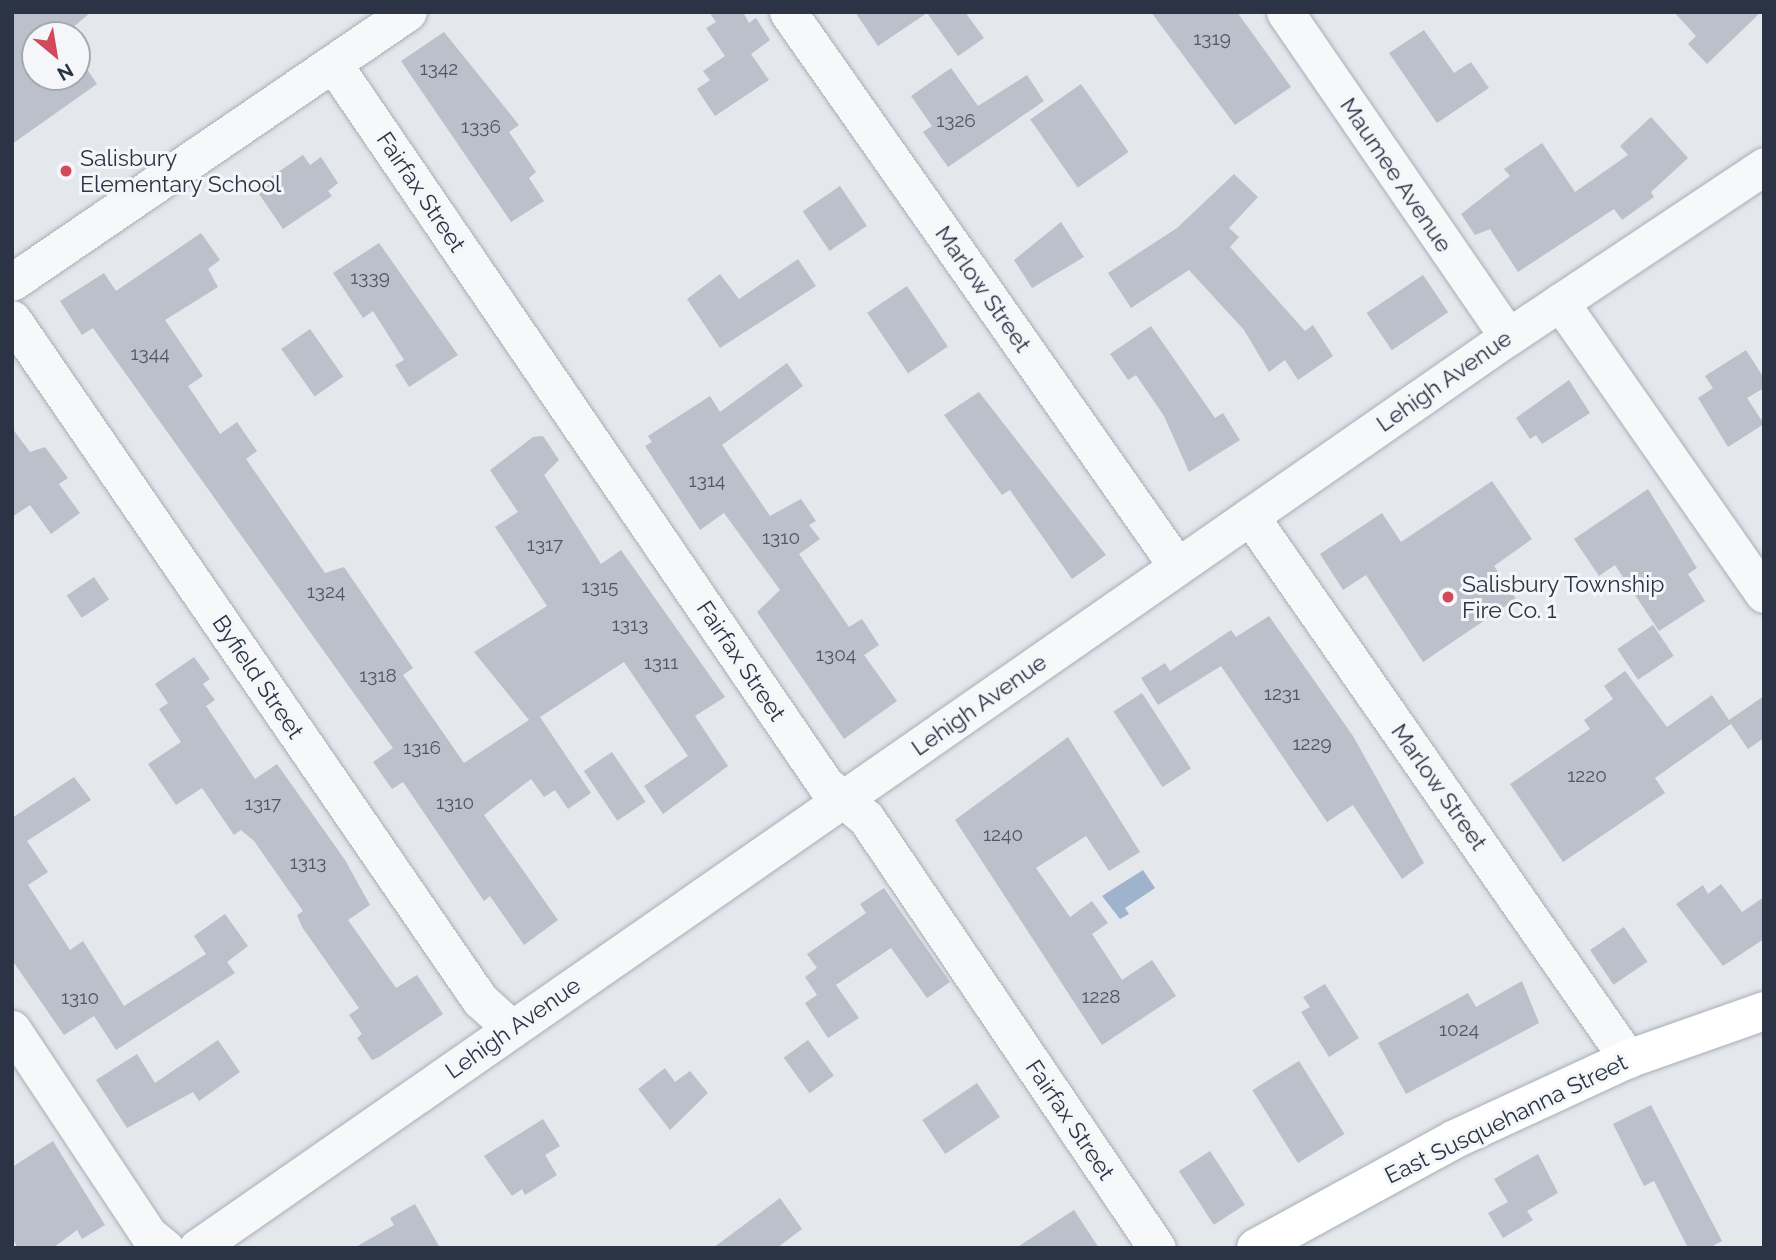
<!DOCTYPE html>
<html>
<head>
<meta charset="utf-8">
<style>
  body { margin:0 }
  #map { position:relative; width:1776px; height:1260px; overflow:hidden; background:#e4e7ec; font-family:Raleway,sans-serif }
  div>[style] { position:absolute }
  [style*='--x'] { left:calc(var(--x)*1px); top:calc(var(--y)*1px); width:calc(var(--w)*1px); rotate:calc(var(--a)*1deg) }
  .water>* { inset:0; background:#9fb4cc }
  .building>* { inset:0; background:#bbc0ca; transform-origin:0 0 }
  .roads { filter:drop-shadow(0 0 2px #a9aeb7) drop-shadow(0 0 2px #a9aeb7) }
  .minor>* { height:37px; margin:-18.5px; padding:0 18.5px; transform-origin:18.5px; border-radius:18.5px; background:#f7f8fa }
  .major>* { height:38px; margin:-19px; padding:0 19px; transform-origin:19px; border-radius:19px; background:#fff }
  .dots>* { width:19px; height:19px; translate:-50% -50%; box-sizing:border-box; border:4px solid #f4f6f9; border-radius:50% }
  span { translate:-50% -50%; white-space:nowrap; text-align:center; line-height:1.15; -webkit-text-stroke:6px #f4f6f9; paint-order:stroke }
  .number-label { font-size:19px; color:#4f5766 }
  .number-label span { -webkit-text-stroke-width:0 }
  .poi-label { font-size:23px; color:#2b3445 }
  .left { translate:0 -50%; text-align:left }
  .street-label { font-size:23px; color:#2b3445 }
  .frame { position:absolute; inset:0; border:14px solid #2b3445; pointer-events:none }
  .north { position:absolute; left:21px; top:21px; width:70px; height:70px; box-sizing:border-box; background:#f4f6f9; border:2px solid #a4a8b1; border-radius:50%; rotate:150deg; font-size:19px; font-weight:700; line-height:28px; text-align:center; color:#2b3445 }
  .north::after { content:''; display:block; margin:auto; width:24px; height:32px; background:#d1495b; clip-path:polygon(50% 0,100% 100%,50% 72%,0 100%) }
</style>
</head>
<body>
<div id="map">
  <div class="water">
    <div style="clip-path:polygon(1143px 870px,1155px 888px,1125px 908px,1129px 914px,1120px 919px,1102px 896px)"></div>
  </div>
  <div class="building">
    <div style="clip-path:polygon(12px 12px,91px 12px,64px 35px,35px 35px,35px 77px,77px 77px,77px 54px,97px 84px,12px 144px)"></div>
    <div style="clip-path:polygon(709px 12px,743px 12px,749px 23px,756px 18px,770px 40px,751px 54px,769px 80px,715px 116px,697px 89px,710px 80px,703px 71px,725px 56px,706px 28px,716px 22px)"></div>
    <div style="clip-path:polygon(855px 12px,965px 12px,984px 38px,958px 56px,927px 13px,878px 46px)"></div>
    <div style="clip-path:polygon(1151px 12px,1237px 12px,1291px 87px,1235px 125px)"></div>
    <div style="clip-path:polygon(1674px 12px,1761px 12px,1707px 64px,1688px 44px,1696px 36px)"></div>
    <div style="clip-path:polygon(1424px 30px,1454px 73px,1471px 62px,1489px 88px,1437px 123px,1389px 53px)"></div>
    <div style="clip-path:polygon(444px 32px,519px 125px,509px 132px,536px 172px,529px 178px,544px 201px,511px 222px,401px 61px)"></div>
    <div style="clip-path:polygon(951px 68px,978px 106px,1027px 75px,1044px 101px,948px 167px,923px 132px,932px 126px,911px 96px)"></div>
    <div style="left:1081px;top:84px;width:83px;height:62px;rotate:55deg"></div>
    <div style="clip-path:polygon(1651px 117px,1688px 158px,1651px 192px,1654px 197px,1622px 220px,1614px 209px,1518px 272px,1490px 229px,1475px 235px,1461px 214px,1510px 176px,1504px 169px,1542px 143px,1575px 192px,1628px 155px,1620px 146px)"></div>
    <div style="clip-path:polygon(303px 155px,310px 165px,321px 157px,338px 183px,328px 191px,332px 196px,283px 229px,255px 188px)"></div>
    <div style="clip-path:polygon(1234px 174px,1258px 197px,1229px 228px,1239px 237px,1230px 247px,1305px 331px,1313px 325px,1333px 356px,1298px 380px,1285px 360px,1269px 372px,1244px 330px,1189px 270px,1131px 308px,1108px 273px,1177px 228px)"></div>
    <div style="left:840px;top:186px;width:48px;height:45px;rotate:56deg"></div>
    <div style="clip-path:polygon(1061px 222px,1084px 257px,1032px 288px,1014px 260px)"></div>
    <div style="clip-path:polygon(201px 233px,220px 260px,208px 269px,218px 287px,165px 320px,203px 376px,188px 386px,220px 434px,237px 422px,257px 451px,246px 459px,325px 573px,344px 567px,413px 668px,403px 675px,464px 763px,529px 720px,474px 652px,547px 606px,495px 527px,518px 512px,490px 470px,533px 437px,543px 436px,559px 460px,544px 475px,601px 564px,621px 550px,725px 697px,695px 716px,728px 766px,663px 814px,644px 786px,688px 756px,624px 662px,540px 717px,591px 793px,568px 809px,555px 790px,544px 797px,531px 779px,484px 815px,558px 920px,524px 945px,490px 896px,484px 901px,403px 782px,392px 789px,373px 762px,393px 748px,93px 328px,82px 335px,60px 301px,104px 273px,116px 291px)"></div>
    <div style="clip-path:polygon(379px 243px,458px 355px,409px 387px,395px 365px,404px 360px,373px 311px,363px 318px,333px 273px)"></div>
    <div style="clip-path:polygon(798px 259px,816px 286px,720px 348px,687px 299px,720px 274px,739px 299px)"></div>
    <div style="left:1423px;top:275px;width:45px;height:68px;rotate:56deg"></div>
    <div style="left:907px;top:286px;width:73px;height:48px;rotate:56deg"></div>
    <div style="clip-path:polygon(1151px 326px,1215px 418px,1223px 413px,1240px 440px,1189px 472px,1164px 416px,1136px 375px,1128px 380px,1110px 354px)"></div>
    <div style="left:310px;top:329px;width:58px;height:35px;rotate:55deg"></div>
    <div style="clip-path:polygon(1746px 350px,1764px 378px,1764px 388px,1747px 398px,1764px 424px,1728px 447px,1698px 398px,1713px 388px,1705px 376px)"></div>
    <div style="clip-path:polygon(787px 363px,803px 386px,722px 445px,770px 516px,801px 499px,816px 521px,809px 525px,820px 539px,799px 554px,849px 627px,862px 619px,879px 645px,864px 655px,897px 701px,844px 739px,757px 612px,780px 590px,724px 513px,700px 530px,645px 446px,652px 442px,648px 436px,710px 396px,720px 412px)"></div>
    <div style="clip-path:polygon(1569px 380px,1590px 413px,1542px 444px,1536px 435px,1530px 439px,1516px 418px)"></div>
    <div style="clip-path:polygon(979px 392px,1106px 555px,1072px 579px,1010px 490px,1002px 495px,944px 415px)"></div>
    <div style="clip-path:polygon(12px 428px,30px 452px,45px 447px,68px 478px,59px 484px,80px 513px,51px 534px,30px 505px,12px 517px)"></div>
    <div style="clip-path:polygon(1492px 481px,1532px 539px,1494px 566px,1516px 599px,1423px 662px,1366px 575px,1343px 590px,1320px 554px,1382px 513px,1401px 542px)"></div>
    <div style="clip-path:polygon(1648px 489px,1697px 568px,1688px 574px,1705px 601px,1659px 631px,1615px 565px,1599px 576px,1574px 539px)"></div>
    <div style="left:94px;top:577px;width:27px;height:33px;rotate:56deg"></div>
    <div style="clip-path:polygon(1269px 616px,1353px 736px,1424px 863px,1402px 879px,1353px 805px,1327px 822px,1221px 666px,1158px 705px,1141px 678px,1165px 663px,1170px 671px,1231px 630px,1236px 637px)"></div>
    <div style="left:1653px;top:625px;width:37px;height:43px;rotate:56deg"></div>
    <div style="clip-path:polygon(194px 657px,210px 679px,203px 684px,215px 700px,206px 706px,255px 779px,277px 764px,345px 860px,370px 905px,348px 920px,396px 988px,417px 975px,443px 1014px,379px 1057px,372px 1060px,357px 1038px,362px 1034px,349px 1015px,359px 1008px,302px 927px,297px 915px,303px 911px,254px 841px,241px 830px,234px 835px,202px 788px,176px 805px,148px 764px,181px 742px,159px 709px,168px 703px,155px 684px)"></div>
    <div style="clip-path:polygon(1625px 671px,1667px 727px,1712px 695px,1729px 720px,1764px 696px,1764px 738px,1748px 749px,1731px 724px,1655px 778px,1665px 793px,1563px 862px,1510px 784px,1590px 729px,1584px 720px,1613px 699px,1604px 686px)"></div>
    <div style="left:1142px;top:693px;width:90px;height:34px;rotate:57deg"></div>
    <div style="clip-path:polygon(1068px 737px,1140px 852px,1109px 871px,1086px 836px,1036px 868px,1070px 917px,1092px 901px,1108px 923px,1092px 934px,1122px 980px,1152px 960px,1176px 996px,1102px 1045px,955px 820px)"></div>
    <div style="left:612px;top:752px;width:60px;height:34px;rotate:56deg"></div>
    <div style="clip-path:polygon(74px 777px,91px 800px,27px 841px,48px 872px,28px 885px,70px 950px,83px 941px,124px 1006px,206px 954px,194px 936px,225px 914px,248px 946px,227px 962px,235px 973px,116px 1050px,94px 1016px,64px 1035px,12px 960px,12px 818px)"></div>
    <div style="clip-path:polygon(1721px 884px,1742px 912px,1764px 897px,1764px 939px,1723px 966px,1676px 904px,1703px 885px,1708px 894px)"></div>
    <div style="clip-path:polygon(884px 888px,950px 982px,927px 998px,891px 948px,836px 985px,859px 1018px,828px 1038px,805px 1003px,817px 995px,805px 977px,817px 968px,807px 954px,866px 913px,860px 904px)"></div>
    <div style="left:1624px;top:927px;width:42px;height:41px;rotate:56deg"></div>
    <div style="clip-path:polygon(1522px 981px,1539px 1023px,1406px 1094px,1378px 1043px,1468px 993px,1476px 1007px)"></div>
    <div style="clip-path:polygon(1325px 984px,1359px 1038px,1329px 1057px,1301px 1012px,1310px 1007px,1303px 997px)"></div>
    <div style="clip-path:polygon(218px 1040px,240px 1072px,199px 1101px,193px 1092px,127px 1128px,96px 1080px,137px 1054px,155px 1083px)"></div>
    <div style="left:808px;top:1040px;width:44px;height:30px;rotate:54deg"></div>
    <div style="left:1299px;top:1061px;width:86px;height:55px;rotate:58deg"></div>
    <div style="clip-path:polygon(665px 1068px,675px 1082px,690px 1071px,708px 1093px,670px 1130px,638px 1089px)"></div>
    <div style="left:977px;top:1083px;width:41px;height:66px;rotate:56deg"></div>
    <div style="clip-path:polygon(1651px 1105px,1722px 1241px,1709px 1248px,1688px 1248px,1654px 1181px,1644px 1186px,1613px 1124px)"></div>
    <div style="clip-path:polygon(543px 1119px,560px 1146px,545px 1155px,557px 1175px,525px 1195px,522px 1189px,512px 1196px,484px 1156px)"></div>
    <div style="clip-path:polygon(53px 1141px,105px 1225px,82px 1239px,77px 1230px,53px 1248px,18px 1248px,12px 1238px,12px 1167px)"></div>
    <div style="left:1210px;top:1151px;width:64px;height:37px;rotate:57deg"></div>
    <div style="clip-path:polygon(1538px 1154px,1558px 1193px,1527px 1211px,1533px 1220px,1503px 1238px,1488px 1213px,1508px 1202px,1494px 1179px)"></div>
    <div style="clip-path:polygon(780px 1198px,802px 1229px,777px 1248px,713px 1248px)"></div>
    <div style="clip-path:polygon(415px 1204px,440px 1248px,354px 1248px,394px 1225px,390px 1218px)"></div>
    <div style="clip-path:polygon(1074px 1210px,1099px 1248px,1016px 1248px)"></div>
  </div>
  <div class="roads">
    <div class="minor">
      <div style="--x:788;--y:12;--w:677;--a:54.92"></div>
      <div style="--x:1285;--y:12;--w:394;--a:55.5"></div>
      <div style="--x:334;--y:65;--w:871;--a:55.67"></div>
      <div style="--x:825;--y:784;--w:53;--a:39.7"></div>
      <div style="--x:866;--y:818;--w:519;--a:55.91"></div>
      <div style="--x:12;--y:282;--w:479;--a:-34.3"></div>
      <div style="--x:1560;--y:302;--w:356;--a:55.1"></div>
      <div style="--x:12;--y:319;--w:826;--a:55.5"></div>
      <div style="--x:480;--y:1000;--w:43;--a:42.2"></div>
      <div style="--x:1250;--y:516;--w:662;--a:55.16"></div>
      <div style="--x:12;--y:1029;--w:247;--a:56.4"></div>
      <div style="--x:149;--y:1235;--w:21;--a:39"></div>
      <div style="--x:197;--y:1248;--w:1596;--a:-34.8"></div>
      <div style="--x:1508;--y:337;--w:308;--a:-33.7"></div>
    </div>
    <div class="major">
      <div style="--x:1256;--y:1248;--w:227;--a:-28.7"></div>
      <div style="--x:1455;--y:1139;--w:191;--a:-24.8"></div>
      <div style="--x:1628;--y:1059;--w:144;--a:-19.4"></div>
    </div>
  </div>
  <div class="dots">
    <div style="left:66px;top:171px;background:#d1495b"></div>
    <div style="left:1448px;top:597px;background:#d1495b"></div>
  </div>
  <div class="number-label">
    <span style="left:1212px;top:39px">1319</span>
    <span style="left:439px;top:69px">1342</span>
    <span style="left:956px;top:121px">1326</span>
    <span style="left:481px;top:127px">1336</span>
    <span style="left:370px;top:278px">1339</span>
    <span style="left:150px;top:354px">1344</span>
    <span style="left:707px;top:481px">1314</span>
    <span style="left:781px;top:538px">1310</span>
    <span style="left:545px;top:545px">1317</span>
    <span style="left:600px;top:587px">1315</span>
    <span style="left:326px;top:592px">1324</span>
    <span style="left:630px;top:625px">1313</span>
    <span style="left:836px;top:655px">1304</span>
    <span style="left:661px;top:663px">1311</span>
    <span style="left:378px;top:676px">1318</span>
    <span style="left:1282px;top:694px">1231</span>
    <span style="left:1312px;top:744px">1229</span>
    <span style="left:422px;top:748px">1316</span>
    <span style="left:1587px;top:776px">1220</span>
    <span style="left:455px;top:803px">1310</span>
    <span style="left:263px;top:804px">1317</span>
    <span style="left:1003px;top:835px">1240</span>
    <span style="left:308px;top:863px">1313</span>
    <span style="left:1101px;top:997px">1228</span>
    <span style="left:80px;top:998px">1310</span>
    <span style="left:1459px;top:1030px">1024</span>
  </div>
  <div class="poi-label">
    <span class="left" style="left:80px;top:171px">Salisbury<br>Elementary School</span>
    <span class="left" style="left:1462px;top:597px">Salisbury Township<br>Fire Co. 1</span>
  </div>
  <div class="street-label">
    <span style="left:1396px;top:175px;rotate:56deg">Maumee Avenue</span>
    <span style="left:421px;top:192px;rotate:56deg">Fairfax Street</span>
    <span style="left:983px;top:289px;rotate:55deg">Marlow Street</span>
    <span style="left:1444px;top:381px;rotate:-35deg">Lehigh Avenue</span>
    <span style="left:741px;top:661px;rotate:56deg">Fairfax Street</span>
    <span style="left:258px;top:677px;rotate:56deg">Byfield Street</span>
    <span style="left:979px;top:705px;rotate:-35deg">Lehigh Avenue</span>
    <span style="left:1439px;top:787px;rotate:55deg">Marlow Street</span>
    <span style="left:513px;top:1028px;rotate:-35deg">Lehigh Avenue</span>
    <span style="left:1506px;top:1119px;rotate:-26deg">East Susquehanna Street</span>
    <span style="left:1070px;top:1120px;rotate:56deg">Fairfax Street</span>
  </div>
  <div class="frame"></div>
  <div class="north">N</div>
</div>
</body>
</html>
